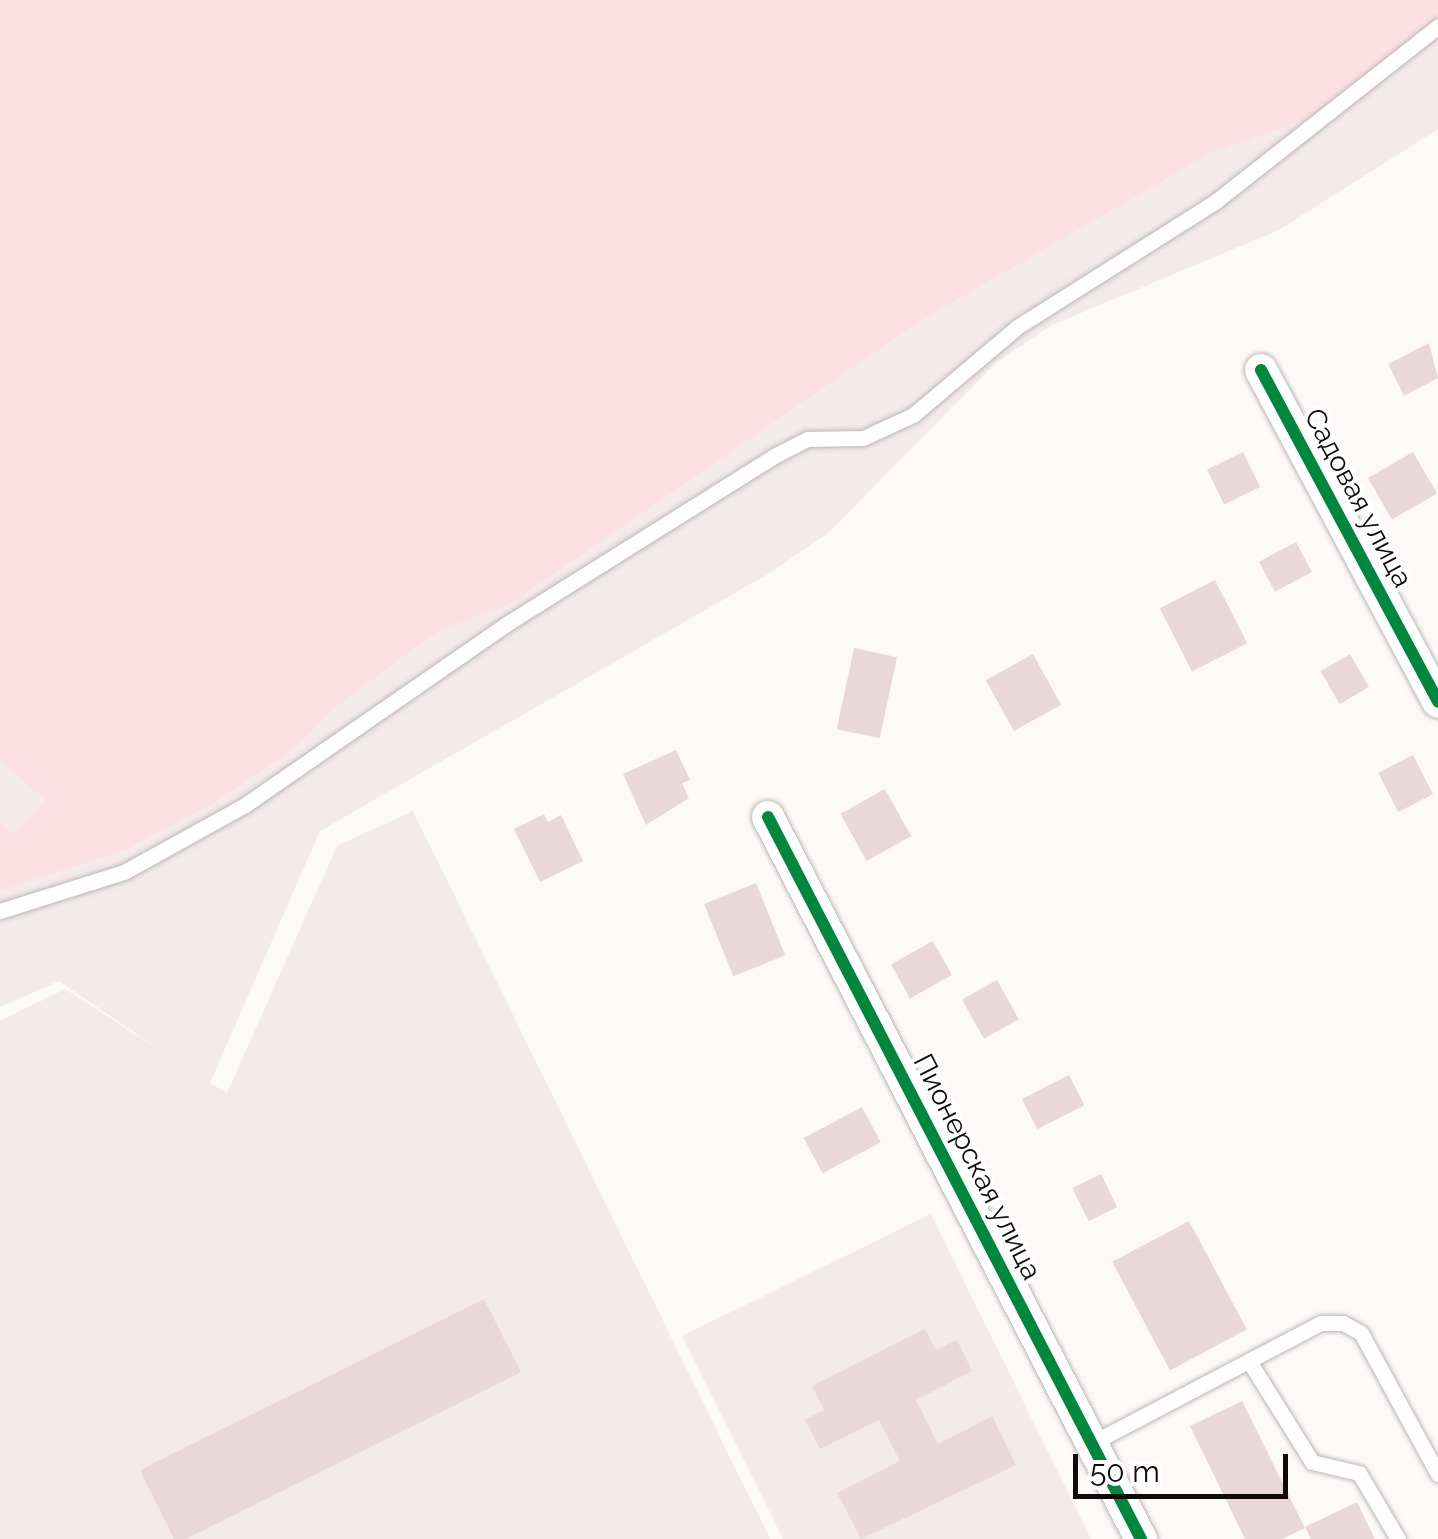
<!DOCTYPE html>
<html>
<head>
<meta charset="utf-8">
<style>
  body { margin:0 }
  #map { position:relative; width:1438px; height:1539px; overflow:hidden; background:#fef9f9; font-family:Raleway,sans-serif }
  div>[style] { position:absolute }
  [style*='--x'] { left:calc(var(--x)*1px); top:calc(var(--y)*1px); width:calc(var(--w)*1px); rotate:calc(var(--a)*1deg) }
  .built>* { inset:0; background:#f4e9eb }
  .green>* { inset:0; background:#fce0e4 }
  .building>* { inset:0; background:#ead7da; transform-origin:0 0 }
  .roads { filter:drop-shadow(0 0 2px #bbb6b6) drop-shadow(0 0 2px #bbb6b6) }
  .service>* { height:15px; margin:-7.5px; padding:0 7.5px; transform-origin:7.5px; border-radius:7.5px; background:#fffefe }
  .minor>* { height:32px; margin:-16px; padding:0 16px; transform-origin:16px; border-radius:16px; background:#fffefe }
  .cycleway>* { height:12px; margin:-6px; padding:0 6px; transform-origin:6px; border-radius:6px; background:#00873e }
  span { translate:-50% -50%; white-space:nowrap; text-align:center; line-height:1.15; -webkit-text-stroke:8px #fff; paint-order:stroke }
  .street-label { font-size:28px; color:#100b0b }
  .scale { position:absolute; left:1073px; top:1454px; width:215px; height:45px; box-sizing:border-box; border:5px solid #100b0b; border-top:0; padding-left:12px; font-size:30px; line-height:35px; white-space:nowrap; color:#100b0b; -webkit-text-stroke:8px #fff; paint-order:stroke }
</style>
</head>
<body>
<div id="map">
  <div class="built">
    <div style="clip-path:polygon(0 0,1438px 0,1438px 129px,1279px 230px,1052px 325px,997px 362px,828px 533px,768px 574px,320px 831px,210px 1083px,227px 1093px,337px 846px,413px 811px,770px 1539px,0 1539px,0 1021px,65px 989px,166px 1054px,59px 981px,0 1007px)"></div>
    <div style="clip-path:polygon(931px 1214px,1091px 1539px,783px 1539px,682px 1336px)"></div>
  </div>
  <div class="green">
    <div style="clip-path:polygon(0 0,1438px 0,1438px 32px,1361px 102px,1214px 151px,920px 321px,510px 604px,438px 631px,344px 700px,293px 749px,216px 801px,128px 849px,0 890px,0 822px,15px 835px,45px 800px,0 760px)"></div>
  </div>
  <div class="building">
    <div style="clip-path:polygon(1429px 343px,1438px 378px,1404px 396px,1388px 364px)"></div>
    <div style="left:1243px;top:452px;width:39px;height:40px;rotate:64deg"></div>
    <div style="left:1413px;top:452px;width:48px;height:52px;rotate:60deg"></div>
    <div style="left:1296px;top:542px;width:34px;height:42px;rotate:62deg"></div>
    <div style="left:1215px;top:580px;width:71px;height:62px;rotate:63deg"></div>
    <div style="left:854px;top:648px;width:44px;height:83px;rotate:12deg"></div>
    <div style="left:1033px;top:654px;width:58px;height:54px;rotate:61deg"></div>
    <div style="left:1350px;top:654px;width:38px;height:34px;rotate:60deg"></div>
    <div style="clip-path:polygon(676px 750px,690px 780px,682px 783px,689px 798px,646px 825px,623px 774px)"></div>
    <div style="left:1413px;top:755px;width:44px;height:39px;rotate:63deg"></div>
    <div style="left:885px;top:789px;width:54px;height:51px;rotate:61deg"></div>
    <div style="clip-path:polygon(544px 814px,548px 822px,561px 815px,583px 861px,540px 882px,514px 829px)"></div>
    <div style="left:756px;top:883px;width:78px;height:56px;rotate:68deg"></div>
    <div style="left:933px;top:941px;width:39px;height:48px;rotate:61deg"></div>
    <div style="left:997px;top:980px;width:45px;height:40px;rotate:61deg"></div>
    <div style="left:1069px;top:1075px;width:34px;height:53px;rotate:63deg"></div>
    <div style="left:862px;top:1107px;width:40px;height:66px;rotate:62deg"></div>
    <div style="left:1101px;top:1174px;width:37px;height:32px;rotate:64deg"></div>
    <div style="left:1189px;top:1221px;width:123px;height:87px;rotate:62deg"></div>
    <div style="clip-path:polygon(484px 1299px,521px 1372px,186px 1539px,174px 1539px,140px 1470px)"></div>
    <div style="clip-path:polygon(925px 1329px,936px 1350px,957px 1340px,972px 1371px,916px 1400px,938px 1444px,992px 1416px,1016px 1465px,861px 1539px,837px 1493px,900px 1461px,879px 1420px,820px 1449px,805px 1420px,824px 1410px,812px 1386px)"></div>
    <div style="clip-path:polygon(1242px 1401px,1305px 1528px,1282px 1539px,1245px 1539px,1190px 1426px)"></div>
    <div style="clip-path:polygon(1357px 1502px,1375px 1539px,1311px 1539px,1305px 1527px)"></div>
  </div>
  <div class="roads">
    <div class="service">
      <div style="--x:0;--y:911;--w:130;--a:-17.5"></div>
      <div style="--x:124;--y:872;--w:138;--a:-29"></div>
      <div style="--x:245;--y:805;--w:320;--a:-34.7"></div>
      <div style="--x:508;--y:623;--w:314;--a:-32.1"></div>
      <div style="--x:774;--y:456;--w:38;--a:-27"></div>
      <div style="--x:808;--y:439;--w:55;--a:-1"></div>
      <div style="--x:863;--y:438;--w:55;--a:-24.7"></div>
      <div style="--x:913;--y:415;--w:136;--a:-40.2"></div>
      <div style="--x:1017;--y:327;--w:236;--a:-32.3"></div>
      <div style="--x:1216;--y:201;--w:283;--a:-38.2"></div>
      <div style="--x:1249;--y:1361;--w:119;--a:58"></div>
      <div style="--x:1312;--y:1462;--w:48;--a:13.2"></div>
      <div style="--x:1359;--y:1473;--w:77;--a:59.4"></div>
      <div style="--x:1092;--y:1443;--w:259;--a:-27.7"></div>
      <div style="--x:1321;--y:1323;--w:22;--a:0"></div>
      <div style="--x:1343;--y:1323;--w:21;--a:29"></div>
      <div style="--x:1361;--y:1333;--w:161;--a:61.4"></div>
    </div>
    <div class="minor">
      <div style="--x:1261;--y:370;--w:376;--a:61.9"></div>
      <div style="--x:768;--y:817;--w:813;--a:62.68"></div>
    </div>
  </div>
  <div class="cycleway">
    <div style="--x:1261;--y:370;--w:376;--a:61.9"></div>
    <div style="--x:768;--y:817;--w:813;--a:62.68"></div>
  </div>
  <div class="street-label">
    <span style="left:1358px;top:498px;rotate:62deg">Садовая улица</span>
    <span style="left:977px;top:1167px;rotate:63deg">Пионерская улица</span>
  </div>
  <div class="scale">50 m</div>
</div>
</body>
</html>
